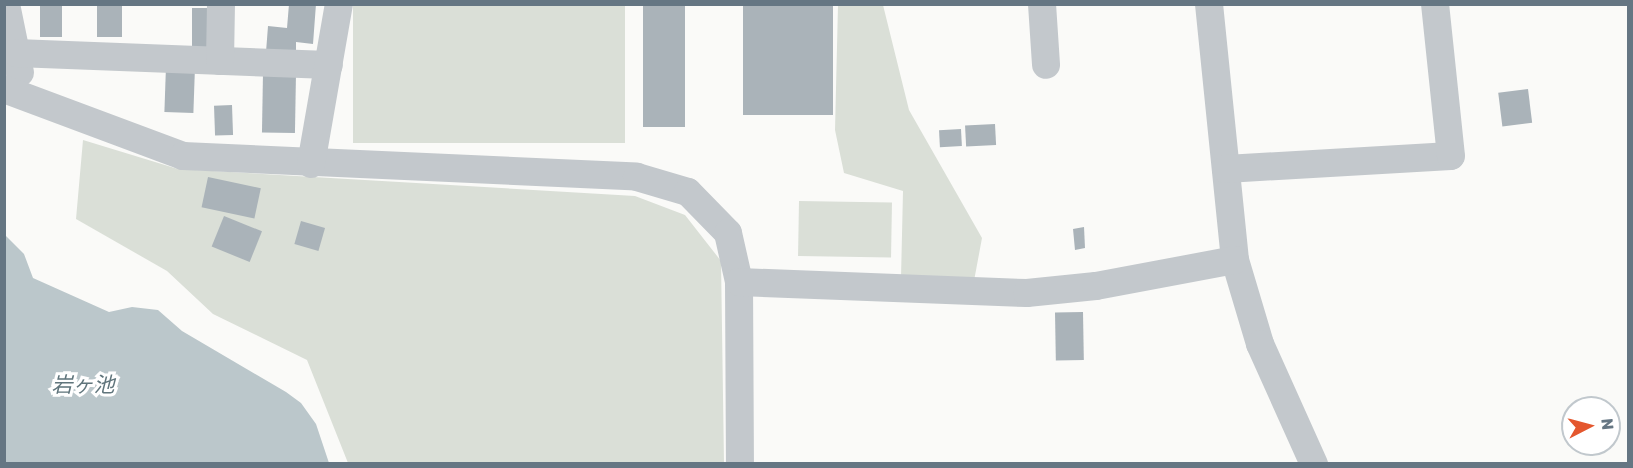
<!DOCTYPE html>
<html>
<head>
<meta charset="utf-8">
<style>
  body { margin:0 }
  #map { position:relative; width:1633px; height:468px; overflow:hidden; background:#fafaf8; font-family:Rubik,"Noto Sans JP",sans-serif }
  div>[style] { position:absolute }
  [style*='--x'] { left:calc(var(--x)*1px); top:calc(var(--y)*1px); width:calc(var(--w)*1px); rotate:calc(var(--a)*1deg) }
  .green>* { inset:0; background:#dadfd7; transform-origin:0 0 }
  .water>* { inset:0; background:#bbc7cb }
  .building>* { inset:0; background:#aab3b9; transform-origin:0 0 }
  .street>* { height:28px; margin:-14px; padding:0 14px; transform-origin:14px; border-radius:14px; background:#c3c8cc }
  span { translate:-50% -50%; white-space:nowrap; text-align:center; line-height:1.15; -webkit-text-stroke:6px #fff; paint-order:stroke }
  .water-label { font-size:21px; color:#60757c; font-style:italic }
  .frame { position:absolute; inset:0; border:6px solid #657683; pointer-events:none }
  .north { position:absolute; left:1561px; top:396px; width:60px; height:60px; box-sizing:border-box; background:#fff; border:2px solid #c1c8cd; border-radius:50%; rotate:84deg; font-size:16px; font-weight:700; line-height:24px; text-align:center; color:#657683 }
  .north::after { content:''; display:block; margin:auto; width:21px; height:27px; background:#e4572e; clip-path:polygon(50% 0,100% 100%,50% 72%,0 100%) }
</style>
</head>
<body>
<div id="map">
  <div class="green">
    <div style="left:353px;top:5px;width:272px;height:138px"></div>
    <div style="clip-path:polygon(838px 5px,883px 5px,909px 110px,982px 238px,974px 281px,901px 278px,903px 191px,844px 173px,835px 130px)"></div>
    <div style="clip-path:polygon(83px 140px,178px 169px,635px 196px,685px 215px,721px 261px,724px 463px,348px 463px,307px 360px,213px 314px,167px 271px,76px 219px)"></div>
    <div style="left:799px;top:201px;width:93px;height:55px;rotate:1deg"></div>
  </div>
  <div class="water">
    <div style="clip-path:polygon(5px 235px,24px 254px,33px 278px,109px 312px,132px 307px,158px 310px,182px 331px,286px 392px,301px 403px,316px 424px,329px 463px,5px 463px)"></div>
  </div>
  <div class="building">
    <div style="left:40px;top:4px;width:22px;height:33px"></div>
    <div style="left:97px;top:4px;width:25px;height:33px"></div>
    <div style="clip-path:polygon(289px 4px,316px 4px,313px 44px,296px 42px,296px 53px,266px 52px,268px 26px,287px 28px)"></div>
    <div style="left:643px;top:4px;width:42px;height:123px"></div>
    <div style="left:743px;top:4px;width:90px;height:111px"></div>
    <div style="left:192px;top:8px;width:18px;height:41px"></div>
    <div style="left:166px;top:66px;width:29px;height:46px;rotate:2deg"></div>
    <div style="left:296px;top:73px;width:60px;height:33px;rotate:91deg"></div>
    <div style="left:1528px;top:89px;width:34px;height:30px;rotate:83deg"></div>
    <div style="left:232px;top:105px;width:30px;height:18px;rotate:88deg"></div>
    <div style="left:995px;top:124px;width:21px;height:30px;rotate:87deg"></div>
    <div style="left:961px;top:129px;width:17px;height:22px;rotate:87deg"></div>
    <div style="left:208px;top:177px;width:54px;height:31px;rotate:12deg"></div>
    <div style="left:224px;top:216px;width:41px;height:33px;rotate:22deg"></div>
    <div style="left:301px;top:221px;width:25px;height:24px;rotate:16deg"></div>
    <div style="clip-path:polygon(1084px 227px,1085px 248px,1075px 250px,1073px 229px)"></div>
    <div style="left:1083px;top:312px;width:48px;height:28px;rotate:89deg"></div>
  </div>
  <div class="street">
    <div style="--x:6;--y:4;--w:70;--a:78.5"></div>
    <div style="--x:1042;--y:4;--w:61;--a:86.2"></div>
    <div style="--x:1209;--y:4;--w:257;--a:84.2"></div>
    <div style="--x:1235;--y:260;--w:88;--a:73.4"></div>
    <div style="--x:1260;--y:344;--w:132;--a:65.8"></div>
    <div style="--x:16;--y:53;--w:313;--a:2.2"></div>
    <div style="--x:220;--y:61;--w:57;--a:-89"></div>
    <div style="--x:4;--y:89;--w:191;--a:20.5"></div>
    <div style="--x:183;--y:156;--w:454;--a:2.6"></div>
    <div style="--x:637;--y:177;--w:53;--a:16.4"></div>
    <div style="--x:688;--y:192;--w:57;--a:45.7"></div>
    <div style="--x:728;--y:233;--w:50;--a:77.3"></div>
    <div style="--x:739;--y:282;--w:182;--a:89.7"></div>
    <div style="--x:311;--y:164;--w:162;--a:-80.1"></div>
    <div style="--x:1226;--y:169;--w:225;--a:-3.3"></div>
    <div style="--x:1451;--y:156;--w:153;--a:-96"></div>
    <div style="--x:739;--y:282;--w:288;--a:2.2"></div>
    <div style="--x:1027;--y:293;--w:69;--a:-5.8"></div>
    <div style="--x:1096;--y:286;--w:141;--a:-10.6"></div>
  </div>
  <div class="water-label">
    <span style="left:83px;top:385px">岩ヶ池</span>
  </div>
  <div class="frame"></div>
  <div class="north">N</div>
</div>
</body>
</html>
